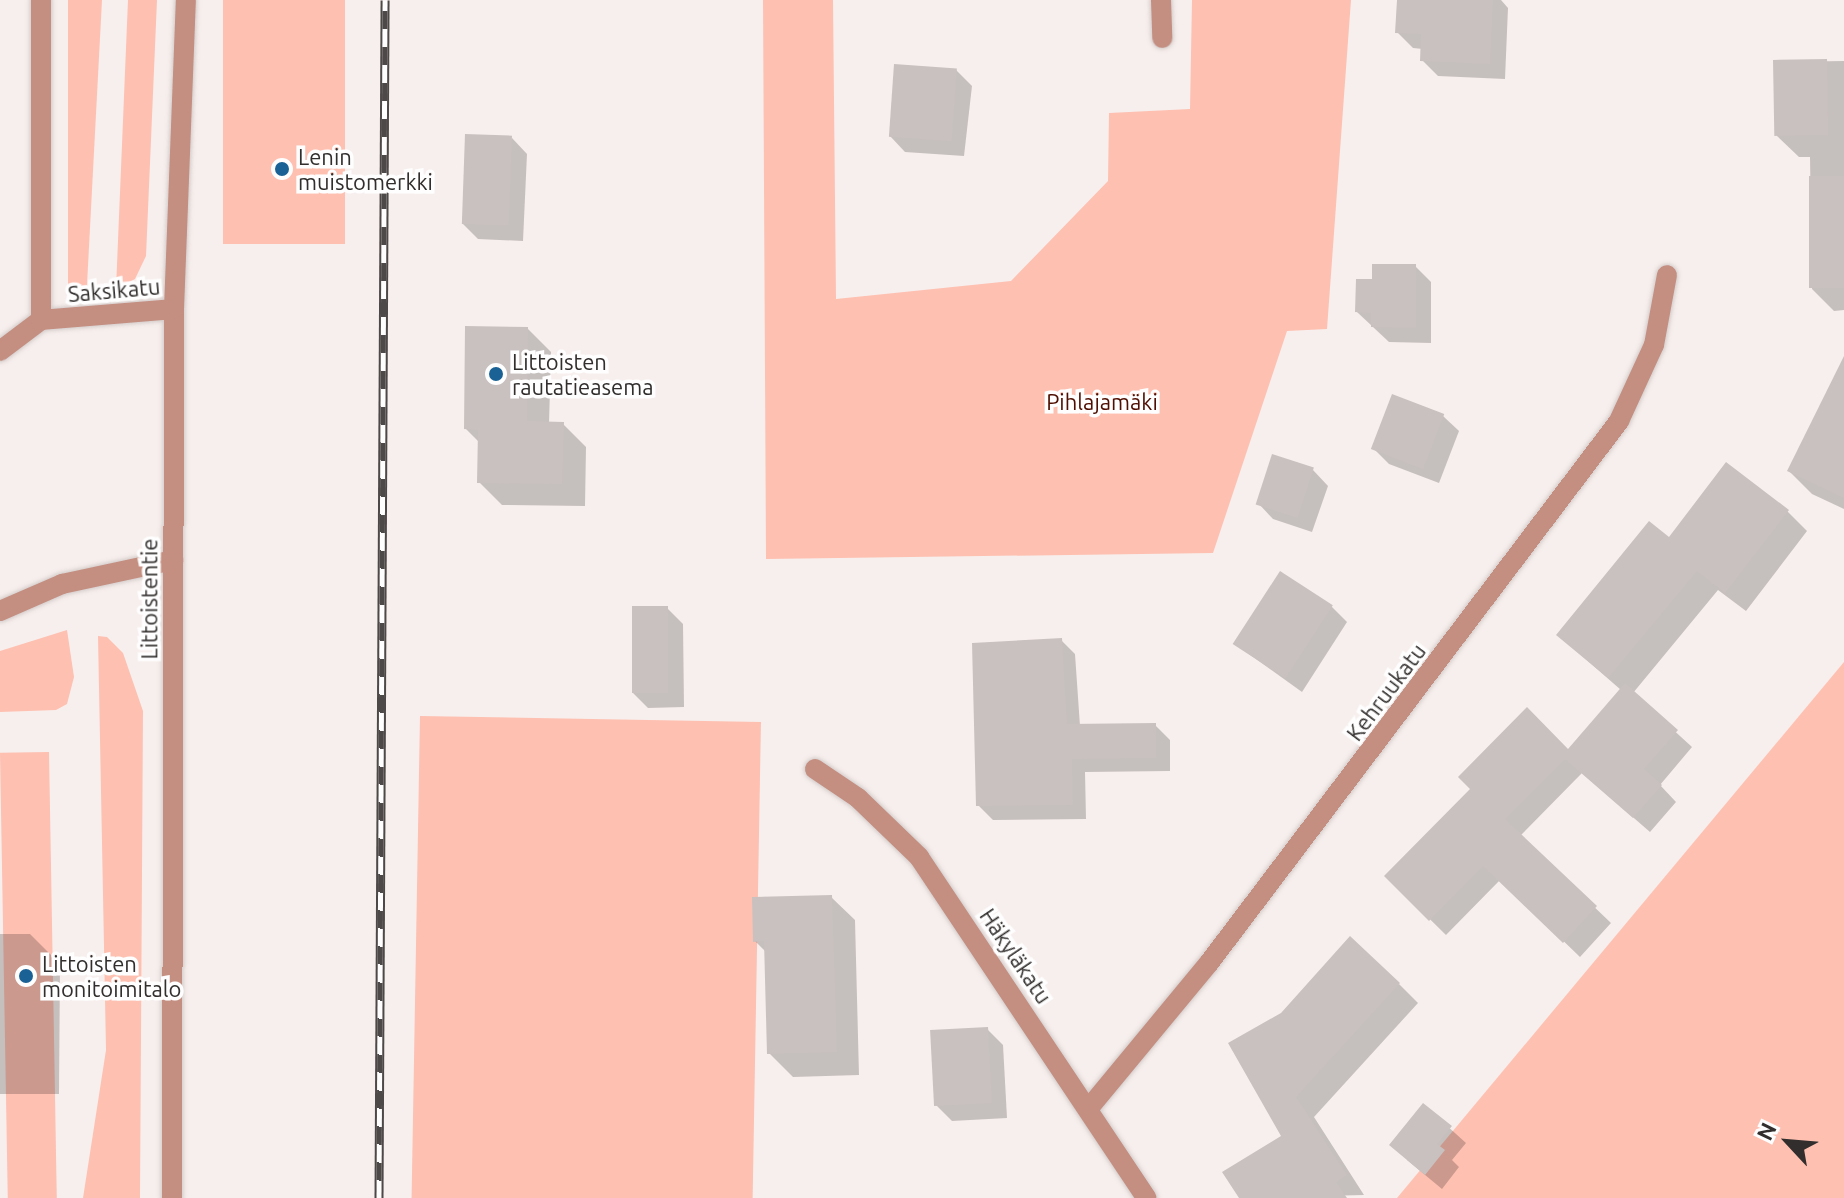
<!DOCTYPE html>
<html>
<head>
<meta charset="utf-8">
<style>
  body { margin:0 }
  #map { position:relative; width:1844px; height:1198px; overflow:hidden; background:#f7efed; font-family:Ubuntu,sans-serif }
  div>[style] { position:absolute }
  [style*='--x'] { left:calc(var(--x)*1px); top:calc(var(--y)*1px); width:calc(var(--w)*1px); rotate:calc(var(--a)*1deg) }
  .green>* { inset:0; background:#fec0b1; transform-origin:0 0 }
  .shadow>* { inset:0; background:#0003 }
  .building>* { inset:0; background:#c9c1bf; transform-origin:0 0 }
  .roads { filter:drop-shadow(0 0 2px #d3ccca) drop-shadow(0 0 2px #d3ccca) }
  .service>* { height:20px; margin:-10px; padding:0 10px; transform-origin:10px; border-radius:10px; background:#c48e81 }
  .minor>* { height:20px; margin:-10px; padding:0 10px; transform-origin:10px; border-radius:10px; background:#c48e81 }
  .tertiary>* { height:20px; margin:-10px; padding:0 10px; transform-origin:10px; border-radius:10px; background:#c48e81 }
  .rail>* { height:9px; margin-top:-4.5px; transform-origin:0; background:repeating-linear-gradient(90deg,#fefefe 0 18px,#4d4948 0 36px); box-sizing:border-box; border-block:2px solid #4d4948 }
  .dots>* { width:22px; height:22px; translate:-50% -50%; box-sizing:border-box; border:4px solid #fefefe; border-radius:50% }
  span { translate:-50% -50%; white-space:nowrap; text-align:center; line-height:1.15; -webkit-text-stroke:7px #fefefe; paint-order:stroke }
  .poi-label { font-size:22px; color:#312e2d }
  .left { translate:0 -50%; text-align:left }
  .street-label { font-size:22px; color:#312e2d }
  .park-label { font-size:22px; color:#4f0e01 }
  .north { position:absolute; left:1748px; top:1102px; width:80px; height:80px; -webkit-text-stroke:6px #fefefe; paint-order:stroke; rotate:296deg; font-size:22px; font-weight:700; line-height:32px; text-align:center; color:#312e2d }
  .north::after { content:''; display:block; margin:auto; width:28px; height:36px; background:#312e2d; clip-path:polygon(50% 0,100% 100%,50% 72%,0 100%) }
</style>
</head>
<body>
<div id="map">
  <div class="green">
    <div style="clip-path:polygon(68px 0,102px 0,87px 285px,68px 288px)"></div>
    <div style="clip-path:polygon(128px 0,157px 0,146px 256px,135px 279px,116px 289px)"></div>
    <div style="left:223px;top:0;width:122px;height:244px"></div>
    <div style="clip-path:polygon(763px 0,833px 0,836px 299px,1011px 281px,1108px 181px,1109px 113px,1190px 109px,1192px 0,1351px 0,1327px 329px,1287px 331px,1213px 553px,766px 559px)"></div>
    <div style="clip-path:polygon(67px 630px,74px 677px,67px 704px,56px 710px,0 712px,0 651px)"></div>
    <div style="clip-path:polygon(98px 636px,107px 637px,123px 653px,143px 711px,140px 1198px,83px 1198px,106px 1050px)"></div>
    <div style="clip-path:polygon(1844px 662px,1844px 1198px,1397px 1198px)"></div>
    <div style="left:420px;top:716px;width:341px;height:482px;rotate:1deg"></div>
    <div style="left:49px;top:752px;width:446px;height:49px;rotate:89deg"></div>
  </div>
  <div class="shadow">
    <div style="clip-path:polygon(1399px 0,1501px 0,1508px 8px,1505px 79px,1438px 76px,1422px 60px,1423px 49px,1413px 48px,1397px 32px)"></div>
    <div style="clip-path:polygon(1844px 61px,1844px 310px,1834px 311px,1812px 289px,1810px 157px,1799px 157px,1777px 136px,1775px 62px)"></div>
    <div style="clip-path:polygon(956px 70px,972px 86px,964px 156px,905px 152px,890px 136px)"></div>
    <div style="clip-path:polygon(512px 138px,527px 154px,523px 241px,478px 239px,462px 223px)"></div>
    <div style="clip-path:polygon(1415px 266px,1431px 282px,1431px 343px,1389px 342px,1357px 312px,1374px 281px)"></div>
    <div style="clip-path:polygon(528px 329px,551px 352px,549px 424px,563px 424px,586px 447px,585px 506px,502px 505px,479px 482px,480px 443px,466px 429px)"></div>
    <div style="clip-path:polygon(1844px 361px,1844px 509px,1812px 494px,1789px 471px)"></div>
    <div style="clip-path:polygon(1443px 416px,1459px 431px,1439px 483px,1389px 464px,1374px 449px)"></div>
    <div style="clip-path:polygon(1313px 470px,1328px 486px,1312px 532px,1273px 519px,1258px 503px)"></div>
    <div style="clip-path:polygon(1787px 511px,1807px 531px,1746px 611px,1718px 590px,1633px 693px,1692px 747px,1660px 785px,1676px 802px,1650px 832px,1582px 773px,1520px 836px,1611px 923px,1580px 957px,1500px 880px,1446px 935px,1386px 876px,1568px 752px,1621px 690px,1558px 635px,1669px 540px)"></div>
    <div style="clip-path:polygon(1331px 606px,1347px 622px,1302px 692px,1235px 644px)"></div>
    <div style="clip-path:polygon(667px 608px,683px 624px,684px 707px,648px 708px,632px 692px)"></div>
    <div style="clip-path:polygon(1061px 640px,1075px 654px,1080px 726px,1155px 725px,1170px 740px,1170px 771px,1085px 772px,1086px 819px,993px 820px,978px 805px)"></div>
    <div style="clip-path:polygon(831px 897px,855px 920px,859px 1075px,793px 1077px,769px 1053px,766px 952px,755px 941px)"></div>
    <div style="clip-path:polygon(0 934px,30px 934px,60px 964px,59px 1094px,0 1094px)"></div>
    <div style="clip-path:polygon(1399px 984px,1418px 1003px,1314px 1117px,1364px 1195px,1242px 1198px,1284px 1137px,1231px 1044px)"></div>
    <div style="clip-path:polygon(987px 1029px,1003px 1045px,1007px 1118px,952px 1121px,936px 1105px)"></div>
    <div style="clip-path:polygon(1424px 1105px,1466px 1143px,1452px 1160px,1459px 1167px,1442px 1189px,1407px 1160px)"></div>
  </div>
  <div class="building">
    <div style="clip-path:polygon(1397px 0,1493px 0,1490px 64px,1420px 61px,1421px 34px,1395px 33px)"></div>
    <div style="left:1827px;top:59px;width:76px;height:54px;rotate:89deg"></div>
    <div style="left:894px;top:64px;width:63px;height:73px;rotate:4deg"></div>
    <div style="left:465px;top:134px;width:47px;height:90px;rotate:2deg"></div>
    <div style="left:1844px;top:176px;width:112px;height:35px;rotate:90deg"></div>
    <div style="clip-path:polygon(1372px 264px,1416px 264px,1416px 328px,1371px 327px,1371px 313px,1355px 312px,1356px 279px,1372px 279px)"></div>
    <div style="clip-path:polygon(465px 326px,528px 327px,527px 421px,564px 422px,562px 484px,477px 483px,478px 430px,464px 429px)"></div>
    <div style="clip-path:polygon(1844px 356px,1844px 498px,1787px 471px)"></div>
    <div style="left:1392px;top:394px;width:56px;height:59px;rotate:21deg"></div>
    <div style="left:1272px;top:454px;width:44px;height:53px;rotate:18deg"></div>
    <div style="clip-path:polygon(1726px 462px,1789px 510px,1725px 593px,1697px 571px,1608px 678px,1556px 635px,1649px 521px,1669px 537px)"></div>
    <div style="left:1280px;top:571px;width:63px;height:87px;rotate:33deg"></div>
    <div style="left:632px;top:606px;width:36px;height:87px"></div>
    <div style="clip-path:polygon(1062px 638px,1067px 724px,1156px 723px,1156px 758px,1072px 759px,1073px 805px,976px 806px,972px 643px)"></div>
    <div style="clip-path:polygon(1625px 683px,1678px 730px,1644px 769px,1662px 785px,1633px 818px,1565px 759px,1505px 819px,1597px 906px,1563px 943px,1483px 866px,1429px 921px,1384px 876px,1470px 789px,1458px 777px,1527px 707px,1568px 749px)"></div>
    <div style="clip-path:polygon(832px 895px,837px 1052px,767px 1054px,764px 941px,753px 942px,752px 897px)"></div>
    <div style="clip-path:polygon(1350px 936px,1400px 983px,1296px 1097px,1347px 1175px,1336px 1182px,1347px 1198px,1239px 1198px,1222px 1172px,1281px 1136px,1228px 1043px,1281px 1013px)"></div>
    <div style="left:988px;top:1027px;width:76px;height:58px;rotate:87deg"></div>
    <div style="clip-path:polygon(1423px 1103px,1452px 1126px,1437px 1144px,1445px 1150px,1425px 1175px,1389px 1145px)"></div>
  </div>
  <div class="roads">
    <div class="service">
      <div style="--x:0;--y:351;--w:51;--a:-37.1"></div>
    </div>
    <div class="minor">
      <div style="--x:41;--y:0;--w:320;--a:90"></div>
      <div style="--x:41;--y:320;--w:133;--a:-4.7"></div>
      <div style="--x:1161;--y:0;--w:38;--a:88"></div>
      <div style="--x:815;--y:769;--w:52;--a:34"></div>
      <div style="--x:858;--y:798;--w:85;--a:44"></div>
      <div style="--x:919;--y:857;--w:410;--a:56.3"></div>
      <div style="--x:1089;--y:1108;--w:188;--a:-50.4"></div>
      <div style="--x:1209;--y:963;--w:680;--a:-52.89"></div>
      <div style="--x:1619;--y:421;--w:84;--a:-65.3"></div>
      <div style="--x:1654;--y:345;--w:71;--a:-79.5"></div>
    </div>
    <div class="tertiary">
      <div style="--x:0;--y:611;--w:68;--a:-23.5"></div>
      <div style="--x:62;--y:584;--w:114;--a:-12.2"></div>
      <div style="--x:172;--y:1198;--w:889;--a:-89.87"></div>
      <div style="--x:174;--y:309;--w:309;--a:-87.8"></div>
    </div>
  </div>
  <div class="rail">
    <div style="--x:379;--y:1198;--w:1198;--a:-89.71"></div>
  </div>
  <div class="dots">
    <div style="left:282px;top:169px;background:#1a6296"></div>
    <div style="left:496px;top:374px;background:#1a6296"></div>
    <div style="left:26px;top:976px;background:#1a6296"></div>
  </div>
  <div class="poi-label">
    <span class="left" style="left:298px;top:169px">Lenin<br>muistomerkki</span>
    <span class="left" style="left:512px;top:374px">Littoisten<br>rautatieasema</span>
    <span class="left" style="left:42px;top:976px">Littoisten<br>monitoimitalo</span>
  </div>
  <div class="street-label">
    <span style="left:114px;top:290px;rotate:-5deg">Saksikatu</span>
    <span style="left:149px;top:599px;rotate:-90deg">Littoistentie</span>
    <span style="left:1386px;top:692px;rotate:-53deg">Kehruukatu</span>
    <span style="left:1016px;top:956px;rotate:56deg">Häkyläkatu</span>
  </div>
  <div class="park-label">
    <span style="left:1102px;top:402px">Pihlajamäki</span>
  </div>
  <div class="north">N</div>
</div>
</body>
</html>
